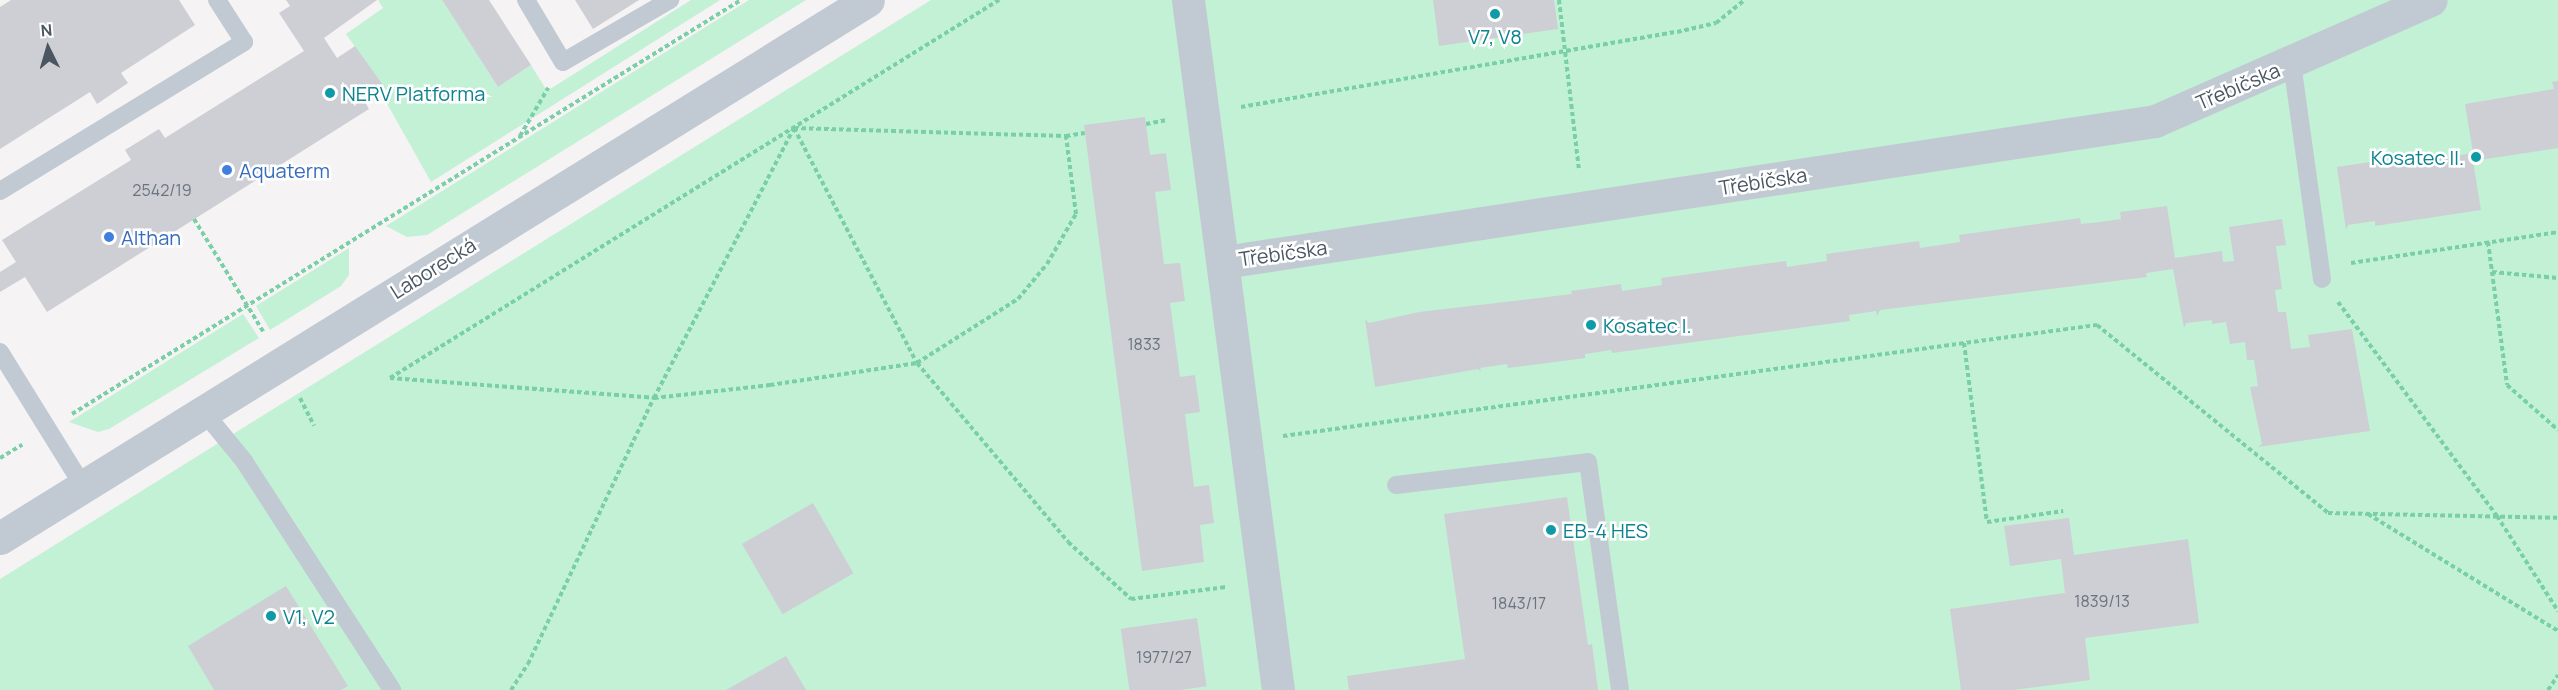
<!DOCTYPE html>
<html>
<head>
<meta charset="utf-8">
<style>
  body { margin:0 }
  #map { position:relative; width:2558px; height:690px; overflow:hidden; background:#f5f3f3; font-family:Manrope,sans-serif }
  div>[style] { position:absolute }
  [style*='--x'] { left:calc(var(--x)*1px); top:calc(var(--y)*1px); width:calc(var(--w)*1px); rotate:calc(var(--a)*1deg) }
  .green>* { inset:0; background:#c3f1d5 }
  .building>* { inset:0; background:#cdcfd5; transform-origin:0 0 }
  .path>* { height:4px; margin-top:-2px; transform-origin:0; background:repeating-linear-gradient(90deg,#7ad0a6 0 4.5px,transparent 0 7.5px) }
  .lane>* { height:18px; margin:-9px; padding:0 9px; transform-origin:9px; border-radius:9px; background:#c1cad2 }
  .street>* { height:33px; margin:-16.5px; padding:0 16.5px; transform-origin:16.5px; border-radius:16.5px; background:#c1cad2 }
  .dots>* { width:16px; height:16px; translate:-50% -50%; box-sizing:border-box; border:3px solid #fff; border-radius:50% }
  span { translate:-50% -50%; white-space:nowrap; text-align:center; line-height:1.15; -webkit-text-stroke:5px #fff; paint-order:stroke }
  .number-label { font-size:16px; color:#6b747e }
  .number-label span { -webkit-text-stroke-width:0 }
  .culture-label { font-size:20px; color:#0d838f }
  .left { translate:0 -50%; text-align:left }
  .right { translate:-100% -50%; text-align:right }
  .street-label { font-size:20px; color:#4a5661 }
  .shop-label { font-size:20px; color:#366cbe }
  .north { position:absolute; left:18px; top:18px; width:60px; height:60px; -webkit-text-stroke:4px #fff; paint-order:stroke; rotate:355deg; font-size:16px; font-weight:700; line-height:24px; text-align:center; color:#4a5661 }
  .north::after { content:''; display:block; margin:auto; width:21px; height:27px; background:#4a5661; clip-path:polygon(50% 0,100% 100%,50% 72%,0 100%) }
</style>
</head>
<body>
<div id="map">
  <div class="green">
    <div style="clip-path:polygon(378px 0,442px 0,498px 87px,531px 65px,547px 91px,691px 0,720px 0,431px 182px,385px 100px,390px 96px,346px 34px,383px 8px)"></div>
    <div style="clip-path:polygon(749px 0,806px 0,427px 235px,407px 237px,386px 226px)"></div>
    <div style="clip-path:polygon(931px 0,2558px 0,2558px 690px,0 690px,0 579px)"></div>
    <div style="clip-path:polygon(349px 248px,349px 275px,341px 286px,270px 330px,256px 306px)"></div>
    <div style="clip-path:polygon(243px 314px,259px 338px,109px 429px,98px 432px,69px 422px)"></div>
  </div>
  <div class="building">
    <div style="clip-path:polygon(11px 0,179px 0,195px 25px,121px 73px,128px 83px,97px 104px,90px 92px,0 149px,0 7px)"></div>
    <div style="clip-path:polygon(286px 0,377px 0,324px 38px,337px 58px,355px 46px,385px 88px,365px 102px,369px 109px,47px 312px,25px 277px,0 292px,0 272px,16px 262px,2px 240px,131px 160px,125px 150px,159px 129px,165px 138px,304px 51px,279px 13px,290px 6px)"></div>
    <div style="clip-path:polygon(442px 0,489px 0,531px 65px,498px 87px)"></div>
    <div style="clip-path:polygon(575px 0,639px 0,593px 29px)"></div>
    <div style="clip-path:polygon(1433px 0,1554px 0,1558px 29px,1439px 46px)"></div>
    <div style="clip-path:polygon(2558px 81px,2558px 148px,2473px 161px,2481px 210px,2375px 226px,2375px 221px,2348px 225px,2346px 230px,2337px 167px,2383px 160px,2384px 167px,2473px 153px,2465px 104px,2554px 89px,2552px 82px)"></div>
    <div style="clip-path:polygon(1145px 117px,1150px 155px,1166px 153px,1171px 190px,1155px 192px,1164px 264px,1180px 263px,1185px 301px,1170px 303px,1180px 377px,1195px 375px,1200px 412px,1185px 414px,1194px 487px,1209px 485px,1214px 523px,1200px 525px,1204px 562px,1142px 571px,1084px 125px)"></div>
    <div style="clip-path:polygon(2167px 206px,2175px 258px,2222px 251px,2223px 262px,2234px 261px,2229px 227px,2282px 219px,2286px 245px,2276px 246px,2282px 289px,2275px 290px,2278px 312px,2286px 312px,2291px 349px,2310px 347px,2308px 335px,2352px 329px,2370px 431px,2258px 447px,2262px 444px,2250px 387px,2258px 386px,2254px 360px,2247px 360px,2245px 342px,2230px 344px,2226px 322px,2212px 324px,2212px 320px,2186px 323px,2184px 328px,2173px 269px,2146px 273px,2147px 277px,1880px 310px,1877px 316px,1876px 311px,1849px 315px,1850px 321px,1612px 353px,1611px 350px,1585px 354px,1585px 358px,1508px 368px,1507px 364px,1480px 368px,1481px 372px,1478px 369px,1375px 387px,1365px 319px,1369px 323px,1419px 312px,1572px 294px,1571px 291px,1621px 284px,1622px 291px,1662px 285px,1661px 278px,1786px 261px,1787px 267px,1806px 264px,1827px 261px,1826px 254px,1919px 241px,1920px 248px,1960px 242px,1959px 235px,2080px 218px,2081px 224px,2100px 222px,2121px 219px,2120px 212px)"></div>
    <div style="clip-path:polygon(1567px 497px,1588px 645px,1592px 644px,1598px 690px,1349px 690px,1347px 676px,1465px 659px,1444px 514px)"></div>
    <div style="left:813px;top:503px;width:81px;height:82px;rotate:60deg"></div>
    <div style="clip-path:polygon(2069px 518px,2074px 555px,2188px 539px,2199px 623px,2085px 638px,2090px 680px,2014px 690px,1961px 690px,1950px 609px,2065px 593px,2061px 559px,2010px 566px,2004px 526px)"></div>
    <div style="clip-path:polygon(286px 586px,348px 686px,341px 690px,214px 690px,188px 646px)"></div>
    <div style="left:1197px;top:618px;width:69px;height:77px;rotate:82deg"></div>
    <div style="clip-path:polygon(786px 656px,806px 690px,726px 690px)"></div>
  </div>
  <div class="path">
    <div style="--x:1559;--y:0;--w:170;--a:83.3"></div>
    <div style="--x:1241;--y:107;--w:442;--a:-9.8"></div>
    <div style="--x:1677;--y:32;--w:40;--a:-13"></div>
    <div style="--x:1716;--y:23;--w:36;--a:-39"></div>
    <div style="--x:1146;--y:124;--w:20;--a:-11"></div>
    <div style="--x:794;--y:128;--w:272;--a:1.7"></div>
    <div style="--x:520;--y:136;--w:56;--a:-59.7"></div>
    <div style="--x:194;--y:219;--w:132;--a:58.4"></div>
    <div style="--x:2488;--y:242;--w:144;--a:82.4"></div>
    <div style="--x:2507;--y:385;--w:68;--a:41.4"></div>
    <div style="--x:2351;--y:263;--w:209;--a:-8.5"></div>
    <div style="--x:2492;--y:272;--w:66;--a:5.2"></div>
    <div style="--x:2338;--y:302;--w:267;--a:53.4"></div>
    <div style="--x:2497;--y:516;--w:113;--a:57.3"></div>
    <div style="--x:1964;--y:343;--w:180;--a:82.7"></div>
    <div style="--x:1987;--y:522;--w:77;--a:-8.2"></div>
    <div style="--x:390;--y:378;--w:265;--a:4.3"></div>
    <div style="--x:654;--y:398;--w:117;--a:-6.4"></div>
    <div style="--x:770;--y:385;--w:149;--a:-8.5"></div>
    <div style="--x:917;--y:363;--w:234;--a:49.8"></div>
    <div style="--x:1068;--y:542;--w:85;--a:42.1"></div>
    <div style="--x:1131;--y:599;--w:96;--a:-7.2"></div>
    <div style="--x:390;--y:378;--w:717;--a:-31.83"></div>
    <div style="--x:300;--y:398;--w:31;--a:63"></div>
    <div style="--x:72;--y:414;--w:787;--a:-31.75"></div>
    <div style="--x:1283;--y:436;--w:822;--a:-7.77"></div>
    <div style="--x:2097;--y:325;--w:298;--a:39.1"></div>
    <div style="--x:2328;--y:513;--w:230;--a:1.2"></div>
    <div style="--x:0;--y:458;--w:26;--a:-31"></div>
    <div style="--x:2368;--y:514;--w:223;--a:31.6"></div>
    <div style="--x:511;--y:690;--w:31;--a:-57"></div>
    <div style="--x:528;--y:664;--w:294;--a:-64.7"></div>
    <div style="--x:654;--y:398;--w:304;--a:-62.6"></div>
    <div style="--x:794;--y:128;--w:265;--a:62.4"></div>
    <div style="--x:917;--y:363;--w:120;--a:-32.4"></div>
    <div style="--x:1018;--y:299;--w:45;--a:-50.4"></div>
    <div style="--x:1047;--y:264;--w:58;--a:-59.9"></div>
    <div style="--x:1076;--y:214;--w:79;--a:-97.3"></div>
    <div style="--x:1066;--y:136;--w:19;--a:-9"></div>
    <div style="--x:2548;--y:690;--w:18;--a:-56"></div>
  </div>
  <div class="lane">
    <div style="--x:526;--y:0;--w:72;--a:59.2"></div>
    <div style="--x:563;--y:62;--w:124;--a:-30.1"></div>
    <div style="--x:2292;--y:63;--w:218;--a:82.1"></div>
    <div style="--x:0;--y:191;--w:286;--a:-31.4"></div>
    <div style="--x:244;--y:42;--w:50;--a:-122.7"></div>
    <div style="--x:0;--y:352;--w:158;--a:58.2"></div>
    <div style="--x:203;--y:411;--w:65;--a:50.6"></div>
    <div style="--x:244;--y:461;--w:273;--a:57.1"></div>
    <div style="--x:1396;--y:485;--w:193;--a:-6.8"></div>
    <div style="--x:1588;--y:462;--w:230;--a:82"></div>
  </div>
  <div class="street">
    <div style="--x:1188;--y:0;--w:696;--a:82.57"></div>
    <div style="--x:1224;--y:262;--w:942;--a:-8.61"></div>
    <div style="--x:2155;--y:121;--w:301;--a:-23.7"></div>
    <div style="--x:0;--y:538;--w:1021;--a:-31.79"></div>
  </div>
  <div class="dots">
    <div style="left:1495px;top:14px;background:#0f9aa8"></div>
    <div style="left:330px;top:93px;background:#0f9aa8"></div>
    <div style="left:2476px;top:157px;background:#0f9aa8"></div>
    <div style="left:227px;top:170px;background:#3f7fe0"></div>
    <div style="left:109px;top:237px;background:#3f7fe0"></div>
    <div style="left:1591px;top:325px;background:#0f9aa8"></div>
    <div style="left:1551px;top:530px;background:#0f9aa8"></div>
    <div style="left:271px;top:616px;background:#0f9aa8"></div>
  </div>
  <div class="number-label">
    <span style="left:162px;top:190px">2542/19</span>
    <span style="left:1144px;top:344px">1833</span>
    <span style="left:2102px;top:601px">1839/13</span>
    <span style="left:1519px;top:603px">1843/17</span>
    <span style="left:1164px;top:657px">1977/27</span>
  </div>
  <div class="culture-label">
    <span style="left:1495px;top:36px">V7, V8</span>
    <span class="left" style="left:342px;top:93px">NERV Platforma</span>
    <span class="right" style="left:2464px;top:157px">Kosatec II.</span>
    <span class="left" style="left:1603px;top:325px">Kosatec I.</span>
    <span class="left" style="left:1563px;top:530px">EB-4 HES</span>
    <span class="left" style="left:283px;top:616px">V1, V2</span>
  </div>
  <div class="street-label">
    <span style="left:2238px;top:86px;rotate:-23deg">Třebíčska</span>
    <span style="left:1763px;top:181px;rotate:-9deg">Třebíčska</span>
    <span style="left:1283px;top:253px;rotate:-8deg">Třebíčska</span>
    <span style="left:433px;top:268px;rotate:-32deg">Laborecká</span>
  </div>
  <div class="shop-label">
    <span class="left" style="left:239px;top:170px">Aquaterm</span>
    <span class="left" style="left:121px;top:237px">Althan</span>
  </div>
  <div class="north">N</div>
</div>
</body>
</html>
